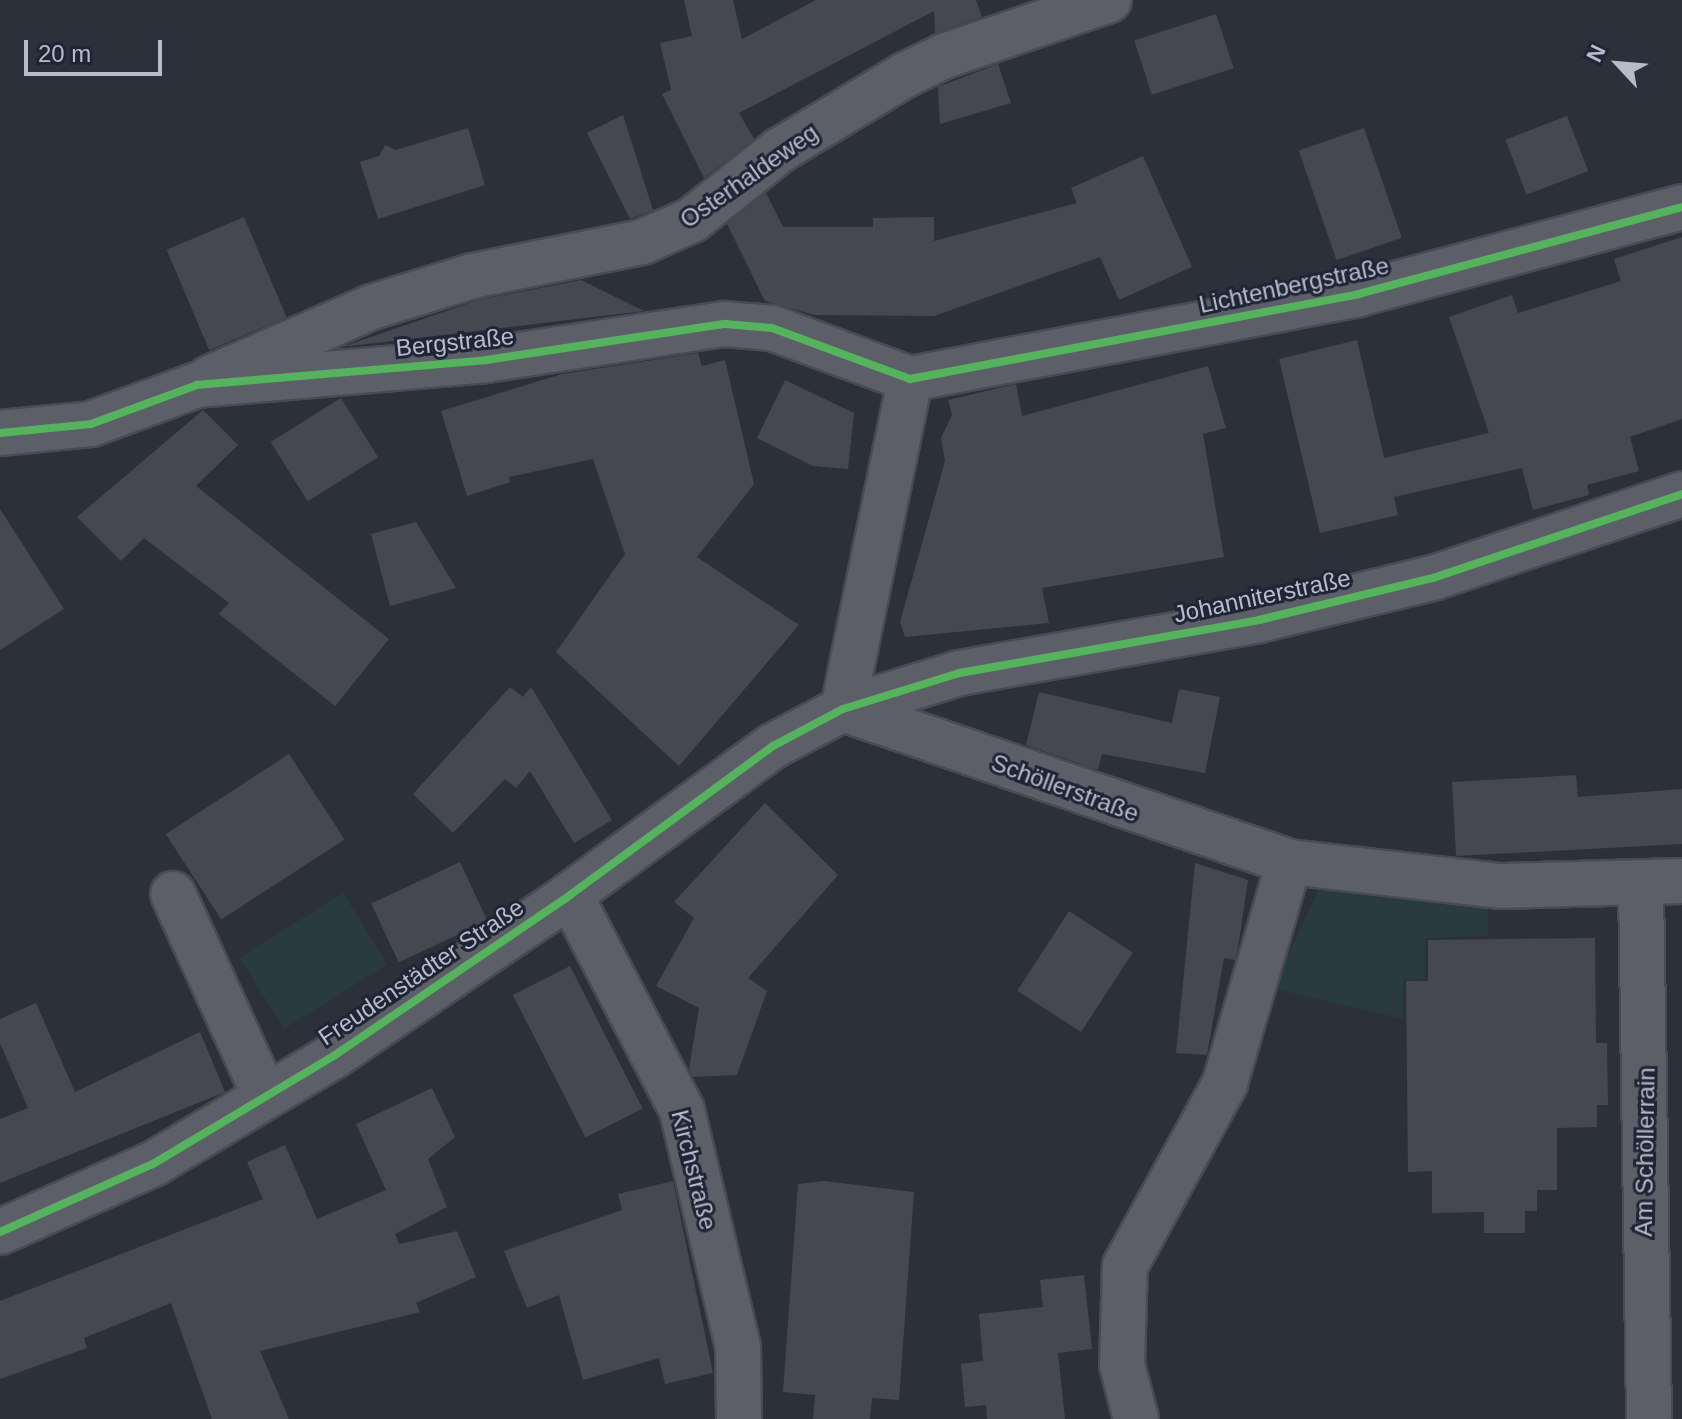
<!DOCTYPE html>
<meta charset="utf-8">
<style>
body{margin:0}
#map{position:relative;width:1682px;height:1419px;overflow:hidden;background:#2c303a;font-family:Arial,sans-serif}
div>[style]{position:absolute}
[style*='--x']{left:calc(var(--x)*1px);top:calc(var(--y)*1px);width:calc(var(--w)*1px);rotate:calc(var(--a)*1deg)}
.green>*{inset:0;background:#293a40;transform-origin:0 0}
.building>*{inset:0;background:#454850;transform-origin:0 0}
.roads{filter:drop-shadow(2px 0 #484b52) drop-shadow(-2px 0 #484b52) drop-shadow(0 2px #484b52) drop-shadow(0 -2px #484b52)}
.minor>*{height:44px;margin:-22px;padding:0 22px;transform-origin:22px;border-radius:22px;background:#5c5f68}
.cycleway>*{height:8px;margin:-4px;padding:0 4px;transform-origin:4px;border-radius:4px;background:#56b35d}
span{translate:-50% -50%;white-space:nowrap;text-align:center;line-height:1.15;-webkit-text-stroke:6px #1f2535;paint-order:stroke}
.street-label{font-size:24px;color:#b7bcca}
.north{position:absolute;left:1578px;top:24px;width:80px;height:80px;-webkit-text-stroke:6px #1f2535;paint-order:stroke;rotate:296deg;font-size:22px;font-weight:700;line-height:32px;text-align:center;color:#b7bcca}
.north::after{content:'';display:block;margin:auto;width:28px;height:36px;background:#b7bcca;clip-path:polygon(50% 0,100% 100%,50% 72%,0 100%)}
.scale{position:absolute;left:24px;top:40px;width:138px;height:36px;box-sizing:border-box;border:4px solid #b7bcca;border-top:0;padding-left:10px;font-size:24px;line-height:28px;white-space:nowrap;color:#b7bcca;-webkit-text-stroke:6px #1f2535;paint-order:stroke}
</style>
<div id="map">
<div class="green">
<i style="clip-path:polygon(1323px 881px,1488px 900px,1488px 936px,1425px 938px,1425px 979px,1403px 980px,1403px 1019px,1272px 988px)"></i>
<i style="left:343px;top:893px;width:84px;height:122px;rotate:58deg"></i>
</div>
<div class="building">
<i style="clip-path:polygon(684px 0,733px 0,742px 39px,816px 0,976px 0,982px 17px,935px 33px,934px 11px,739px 113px,754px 139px,704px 178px,662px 94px,671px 90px,660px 43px,692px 36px)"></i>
<i style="left:1216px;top:14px;width:57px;height:86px;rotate:72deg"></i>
<i style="clip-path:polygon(998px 64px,1011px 103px,940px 124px,938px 87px)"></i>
<i style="clip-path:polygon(623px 115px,653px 210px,630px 219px,587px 133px)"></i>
<i style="left:1567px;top:116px;width:59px;height:66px;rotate:69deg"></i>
<i style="clip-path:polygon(468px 128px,485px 185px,378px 219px,360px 162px,379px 156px,385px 145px,396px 150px)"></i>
<i style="left:1364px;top:128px;width:116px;height:69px;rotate:71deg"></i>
<i style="clip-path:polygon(1143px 156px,1192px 267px,1119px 300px,1100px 257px,934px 316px,814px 315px,765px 301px,727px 224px,766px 193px,783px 227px,873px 227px,873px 218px,934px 217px,934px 241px,1077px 203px,1071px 188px)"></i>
<i style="left:244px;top:217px;width:109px;height:84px;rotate:67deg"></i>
<i style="clip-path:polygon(1682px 237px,1682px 419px,1630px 437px,1639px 471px,1587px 485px,1589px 495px,1533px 510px,1522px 468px,1394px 497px,1398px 515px,1320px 533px,1279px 359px,1357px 340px,1384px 458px,1489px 433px,1449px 317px,1512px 295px,1518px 313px,1621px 281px,1614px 259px)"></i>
<i style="clip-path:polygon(581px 280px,644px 311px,342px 347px,478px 300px)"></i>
<i style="clip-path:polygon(698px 353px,702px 366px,725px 360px,754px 484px,697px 557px,799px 625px,679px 766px,556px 652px,625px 554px,593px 459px,509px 477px,510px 482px,467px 496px,441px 411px,562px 374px)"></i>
<i style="clip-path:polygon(1208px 366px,1226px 428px,1203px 434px,1224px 557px,1042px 588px,1049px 623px,905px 637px,900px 622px,945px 461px,941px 438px,952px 415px,948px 400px,1016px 384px,1022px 416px)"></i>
<i style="clip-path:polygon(785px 380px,854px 413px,848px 469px,813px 466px,757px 438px)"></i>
<i style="left:341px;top:398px;width:70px;height:83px;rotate:58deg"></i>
<i style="clip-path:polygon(203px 410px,238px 445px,196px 486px,389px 639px,335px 706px,219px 614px,229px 603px,144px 538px,121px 561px,77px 517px)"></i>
<i style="clip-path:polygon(0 509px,64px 609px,0 650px)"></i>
<i style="clip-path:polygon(416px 522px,456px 588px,390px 606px,371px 534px)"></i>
<i style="clip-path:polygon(510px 687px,523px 697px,531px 687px,612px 820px,574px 843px,530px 771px,516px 788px,505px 779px,453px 833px,413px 794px)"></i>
<i style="clip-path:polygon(1179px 689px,1220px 697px,1205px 773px,1102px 754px,1098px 770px,1026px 745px,1039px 692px,1172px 723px)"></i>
<i style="left:289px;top:754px;width:102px;height:147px;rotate:57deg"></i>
<i style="clip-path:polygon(1576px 775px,1578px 797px,1682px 789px,1682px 844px,1456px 856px,1452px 782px)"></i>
<i style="clip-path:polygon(765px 803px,838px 875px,748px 978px,767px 991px,737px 1075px,693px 1077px,689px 1069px,699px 1008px,656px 986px,694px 918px,674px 902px)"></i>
<i style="left:460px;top:862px;width:65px;height:98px;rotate:65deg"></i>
<i style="clip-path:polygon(1195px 863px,1248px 880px,1238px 948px,1235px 960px,1224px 958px,1207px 1055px,1176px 1053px)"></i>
<i style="left:1069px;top:911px;width:76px;height:95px;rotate:33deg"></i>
<i style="clip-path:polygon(1595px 938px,1596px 1043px,1607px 1043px,1608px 1105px,1597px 1105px,1597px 1127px,1557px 1128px,1557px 1190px,1537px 1190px,1537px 1211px,1525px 1211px,1525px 1233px,1484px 1233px,1484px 1212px,1432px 1213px,1432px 1171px,1408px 1172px,1406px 981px,1428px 981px,1428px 940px)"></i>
<i style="left:570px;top:966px;width:160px;height:64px;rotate:63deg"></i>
<i style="clip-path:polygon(36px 1003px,75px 1092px,200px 1032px,225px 1092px,0 1183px,0 1119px,28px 1108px,0 1043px,0 1019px)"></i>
<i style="clip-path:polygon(432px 1088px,455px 1137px,428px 1159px,447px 1207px,395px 1234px,399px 1244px,457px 1231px,476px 1277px,416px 1303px,420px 1312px,260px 1351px,289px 1419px,212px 1419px,171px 1303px,84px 1338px,87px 1348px,0 1379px,0 1301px,263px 1199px,247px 1162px,285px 1145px,317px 1219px,386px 1190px,356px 1124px)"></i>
<i style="clip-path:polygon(673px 1181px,713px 1373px,665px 1384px,659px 1358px,583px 1380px,559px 1295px,527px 1308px,504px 1251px,622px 1210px,618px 1194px)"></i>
<i style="clip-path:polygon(824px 1181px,914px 1192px,899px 1400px,872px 1398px,870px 1419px,813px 1419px,815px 1395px,783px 1392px,798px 1184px)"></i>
<i style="clip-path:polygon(1084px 1275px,1092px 1349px,1058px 1353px,1065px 1419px,987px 1419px,986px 1405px,965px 1407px,961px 1364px,983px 1361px,979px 1314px,1043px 1307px,1040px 1280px)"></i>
</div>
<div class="roads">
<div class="minor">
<i style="--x:210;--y:378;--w:177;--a:-23.7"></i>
<i style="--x:372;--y:307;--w:105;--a:-17.2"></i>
<i style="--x:472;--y:276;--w:173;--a:-11.3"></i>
<i style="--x:642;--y:242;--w:55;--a:-23.7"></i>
<i style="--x:692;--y:220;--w:112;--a:-38.5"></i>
<i style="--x:780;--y:150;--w:146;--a:-31"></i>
<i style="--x:905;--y:75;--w:43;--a:-26"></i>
<i style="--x:944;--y:56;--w:174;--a:-18.7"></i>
<i style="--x:0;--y:433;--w:91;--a:-5.6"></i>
<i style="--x:91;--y:424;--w:113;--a:-20.2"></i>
<i style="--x:197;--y:385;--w:290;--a:-4.9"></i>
<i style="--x:486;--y:360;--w:242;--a:-8.6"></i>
<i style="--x:725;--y:324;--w:47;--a:4.9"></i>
<i style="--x:772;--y:328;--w:147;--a:20.3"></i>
<i style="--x:910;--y:379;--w:456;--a:-10.7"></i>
<i style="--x:1358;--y:294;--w:335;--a:-15"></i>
<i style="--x:843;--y:709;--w:472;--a:18.9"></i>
<i style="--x:1289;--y:862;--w:213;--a:6.5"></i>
<i style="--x:1501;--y:886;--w:181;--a:-1.6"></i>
<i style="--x:843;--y:709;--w:337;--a:-78.5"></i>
<i style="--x:1641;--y:885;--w:534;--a:89.14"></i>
<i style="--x:173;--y:894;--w:222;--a:65.5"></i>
<i style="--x:570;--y:895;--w:242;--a:62.5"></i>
<i style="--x:682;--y:1110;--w:244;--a:76.7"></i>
<i style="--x:738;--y:1347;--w:72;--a:89.2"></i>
<i style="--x:0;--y:1232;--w:167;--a:-24"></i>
<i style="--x:153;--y:1164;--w:212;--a:-30.9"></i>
<i style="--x:335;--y:1055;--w:284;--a:-34.2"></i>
<i style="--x:570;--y:895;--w:252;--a:-36.3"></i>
<i style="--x:773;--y:746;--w:79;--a:-27.9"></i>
<i style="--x:843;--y:709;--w:121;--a:-17.2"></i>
<i style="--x:959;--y:673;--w:305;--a:-10"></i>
<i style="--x:1259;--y:620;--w:179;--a:-13.6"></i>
<i style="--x:1433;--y:578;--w:263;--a:-18.6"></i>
<i style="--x:1136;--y:1419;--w:56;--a:-104.5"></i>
<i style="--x:1122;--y:1365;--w:99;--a:-88.3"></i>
<i style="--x:1125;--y:1266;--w:209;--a:-61.3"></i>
<i style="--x:1225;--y:1083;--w:230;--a:-73.8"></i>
</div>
</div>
<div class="cycleway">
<i style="--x:0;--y:433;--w:91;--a:-5.6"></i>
<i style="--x:91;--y:424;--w:113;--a:-20.2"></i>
<i style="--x:197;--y:385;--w:290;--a:-4.9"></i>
<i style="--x:486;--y:360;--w:242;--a:-8.6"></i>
<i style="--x:725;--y:324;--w:47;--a:4.9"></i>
<i style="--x:772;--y:328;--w:147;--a:20.3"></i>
<i style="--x:910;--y:379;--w:456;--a:-10.7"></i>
<i style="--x:1358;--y:294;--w:335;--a:-15"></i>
<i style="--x:0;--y:1232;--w:167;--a:-24"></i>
<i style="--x:153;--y:1164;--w:212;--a:-30.9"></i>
<i style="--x:335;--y:1055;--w:284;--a:-34.2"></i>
<i style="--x:570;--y:895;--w:252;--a:-36.3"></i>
<i style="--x:773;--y:746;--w:79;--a:-27.9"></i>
<i style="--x:843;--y:709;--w:121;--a:-17.2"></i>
<i style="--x:959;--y:673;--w:305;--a:-10"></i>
<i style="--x:1259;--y:620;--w:179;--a:-13.6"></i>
<i style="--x:1433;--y:578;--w:263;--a:-18.6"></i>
</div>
<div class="street-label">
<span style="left:749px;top:176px;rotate:-35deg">Osterhaldeweg</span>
<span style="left:1294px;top:285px;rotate:-12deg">Lichtenbergstraße</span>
<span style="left:455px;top:342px;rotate:-6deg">Bergstraße</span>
<span style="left:1262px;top:596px;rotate:-12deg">Johanniterstraße</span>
<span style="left:1065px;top:788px;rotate:20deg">Schöllerstraße</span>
<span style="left:421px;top:972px;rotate:-34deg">Freudenstädter Straße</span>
<span style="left:1645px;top:1152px;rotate:-89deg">Am Schöllerrain</span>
<span style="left:694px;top:1170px;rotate:76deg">Kirchstraße</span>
</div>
<div class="north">N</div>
<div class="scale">20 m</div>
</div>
